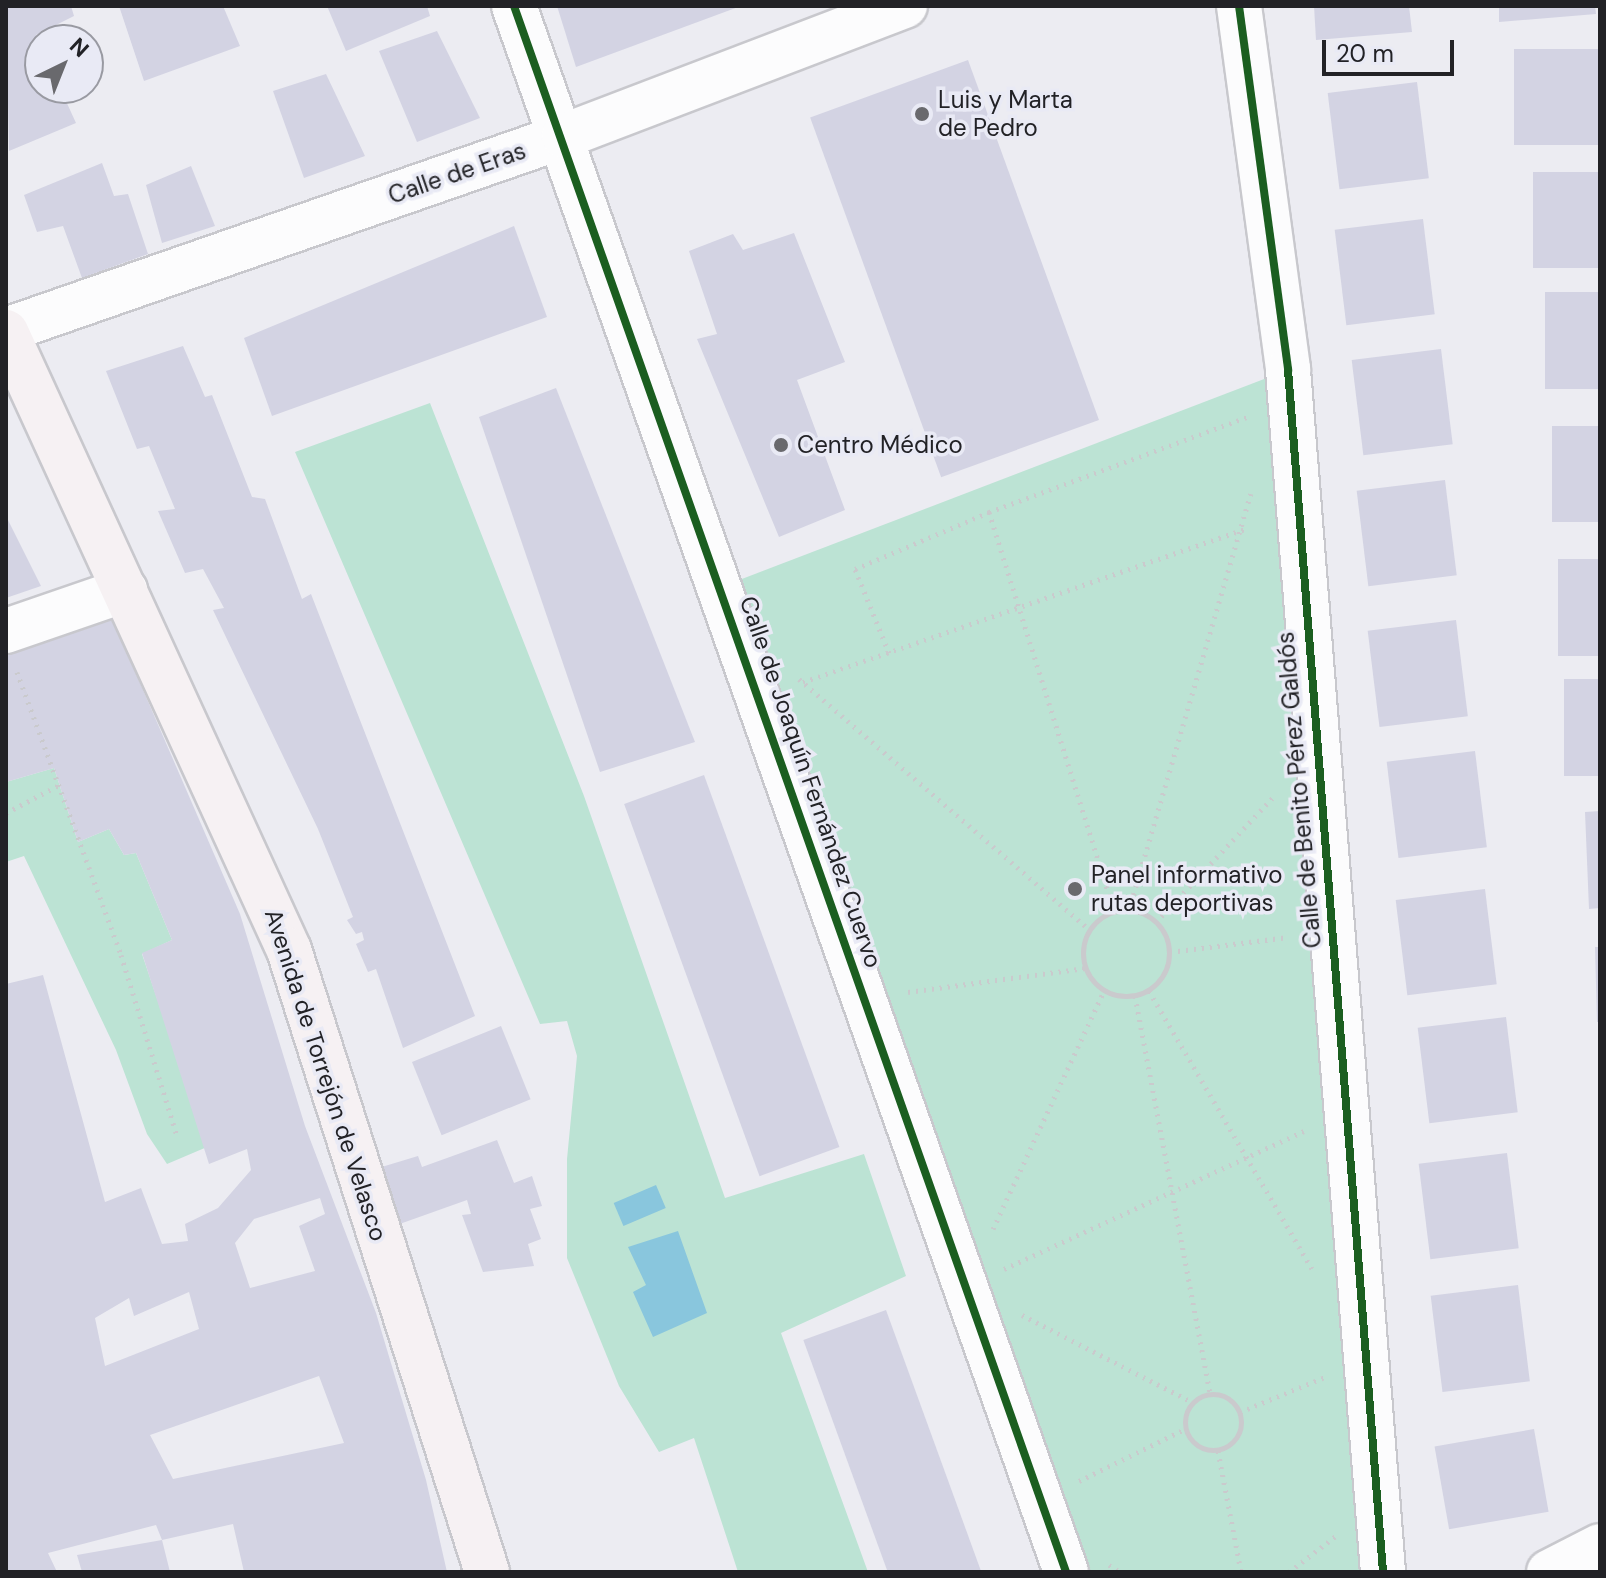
<!DOCTYPE html>
<meta charset="utf-8">
<style>
body{margin:0}
#map{position:relative;width:1606px;height:1578px;overflow:hidden;background:#ececf2;font-family:"DM Sans",sans-serif}
div>[style]{position:absolute}
[style*='--x']{left:calc(var(--x)*1px);top:calc(var(--y)*1px);width:calc(var(--w)*1px);rotate:calc(var(--a)*1deg)}
.green>*{inset:0;background:#bce3d4}
.water>*{inset:0;background:#89c6dd;transform-origin:0 0}
.building>*{inset:0;background:#d3d3e3;transform-origin:0 0}
.path>*{height:5px;margin-top:-2.5px;transform-origin:0;background:repeating-linear-gradient(90deg,#cacacd 0 2px,transparent 0 8px)}
.path>.ring{margin:-2.5px;padding:0;box-sizing:content-box;background:none;border:5px solid #cacacd;border-radius:50%}
.roads{filter:drop-shadow(2px 0 #c8c8cd) drop-shadow(-2px 0 #c8c8cd) drop-shadow(0 2px #c8c8cd) drop-shadow(0 -2px #c8c8cd)}
.minor>*{height:44px;margin:-22px;padding:0 22px;transform-origin:22px;border-radius:22px;background:#fcfcfd}
.major>*{height:44px;margin:-22px;padding:0 22px;transform-origin:22px;border-radius:22px;background:#f6f1f3}
.cycleway>*{height:8px;margin:-4px;padding:0 4px;transform-origin:4px;border-radius:4px;background:#1b5e20}
.dots>*{width:22px;height:22px;translate:-50% -50%;box-sizing:border-box;border:4px solid #e9eaf5;border-radius:50%}
span{translate:-50% -50%;white-space:nowrap;text-align:center;line-height:1.15;-webkit-text-stroke:7px #e9eaf5;paint-order:stroke}
.poi-label{font-size:24px;color:#222226}
.left{translate:0 -50%;text-align:left}
.street-label{font-size:24px;color:#222226}
.frame{position:absolute;inset:0;border:8px solid #222226;pointer-events:none}
.north{position:absolute;left:24px;top:24px;width:80px;height:80px;box-sizing:border-box;background:#e9eaf5;border:2px solid #999aa2;border-radius:50%;rotate:43deg;font-size:22px;font-weight:700;line-height:32px;text-align:center;color:#222226}
.north::after{content:'';display:block;margin:auto;width:28px;height:36px;background:#69696d;clip-path:polygon(50% 0,100% 100%,50% 72%,0 100%)}
.scale{position:absolute;left:1322px;top:40px;width:132px;height:36px;box-sizing:border-box;border:4px solid #222226;border-top:0;padding-left:10px;font-size:24px;line-height:28px;white-space:nowrap;color:#222226;-webkit-text-stroke:6px #e9eaf5;paint-order:stroke}
</style>
<div id="map">
<div class="green">
<i style="clip-path:polygon(1288px 370px,1383px 1572px,1066px 1572px,721px 587px)"></i>
<i style="clip-path:polygon(430px 403px,584px 796px,725px 1198px,864px 1154px,906px 1276px,781px 1333px,868px 1572px,738px 1572px,694px 1438px,659px 1452px,619px 1386px,567px 1258px,567px 1159px,577px 1056px,567px 1021px,540px 1024px,295px 452px)"></i>
<i style="clip-path:polygon(54px 768px,78px 842px,109px 829px,124px 855px,136px 853px,172px 940px,142px 954px,207px 1147px,167px 1164px,147px 1134px,116px 1050px,24px 856px,6px 862px,6px 782px)"></i>
</div>
<div class="water">
<i style="left:656px;top:1185px;width:25px;height:46px;rotate:67deg"></i>
<i style="clip-path:polygon(678px 1231px,707px 1313px,653px 1337px,633px 1292px,646px 1285px,628px 1247px)"></i>
</div>
<div class="building">
<i style="clip-path:polygon(6px 6px,71px 6px,74px 16px,36px 35px,40px 88px,60px 88px,76px 123px,9px 151px)"></i>
<i style="clip-path:polygon(119px 6px,223px 6px,240px 46px,144px 81px)"></i>
<i style="clip-path:polygon(327px 6px,427px 6px,430px 16px,346px 51px)"></i>
<i style="clip-path:polygon(557px 6px,741px 6px,576px 67px)"></i>
<i style="clip-path:polygon(1314px 6px,1409px 6px,1412px 32px,1316px 40px)"></i>
<i style="clip-path:polygon(1499px 6px,1595px 6px,1596px 14px,1499px 22px)"></i>
<i style="clip-path:polygon(437px 31px,480px 118px,417px 142px,379px 51px)"></i>
<i style="left:1600px;top:49px;width:96px;height:86px;rotate:90deg"></i>
<i style="left:968px;top:60px;width:383px;height:168px;rotate:70deg"></i>
<i style="clip-path:polygon(326px 74px,365px 156px,304px 178px,273px 91px)"></i>
<i style="left:1417px;top:82px;width:97px;height:90px;rotate:83deg"></i>
<i style="clip-path:polygon(102px 163px,114px 196px,128px 194px,148px 254px,82px 278px,63px 226px,37px 232px,24px 195px)"></i>
<i style="clip-path:polygon(191px 166px,215px 226px,162px 243px,146px 185px)"></i>
<i style="left:1600px;top:172px;width:96px;height:67px;rotate:90deg"></i>
<i style="left:1423px;top:219px;width:96px;height:89px;rotate:83deg"></i>
<i style="clip-path:polygon(514px 226px,547px 317px,272px 416px,244px 338px)"></i>
<i style="clip-path:polygon(794px 233px,845px 362px,797px 380px,845px 510px,779px 537px,697px 339px,717px 334px,689px 251px,733px 234px,743px 250px)"></i>
<i style="left:1600px;top:292px;width:97px;height:55px;rotate:90deg"></i>
<i style="clip-path:polygon(183px 346px,205px 397px,212px 395px,252px 497px,265px 499px,302px 599px,311px 594px,475px 1016px,403px 1048px,376px 969px,368px 972px,356px 944px,364px 940px,362px 932px,356px 934px,347px 920px,353px 917px,318px 829px,213px 610px,224px 608px,203px 569px,185px 573px,158px 511px,175px 509px,149px 446px,137px 449px,106px 371px)"></i>
<i style="left:1441px;top:349px;width:96px;height:90px;rotate:83deg"></i>
<i style="clip-path:polygon(556px 388px,695px 742px,600px 772px,479px 417px)"></i>
<i style="left:1600px;top:426px;width:96px;height:48px;rotate:90deg"></i>
<i style="left:1445px;top:480px;width:96px;height:89px;rotate:83deg"></i>
<i style="clip-path:polygon(6px 516px,41px 586px,6px 598px)"></i>
<i style="left:1600px;top:559px;width:97px;height:42px;rotate:90deg"></i>
<i style="clip-path:polygon(evenodd,111px 616px,240px 914px,305px 1126px,376px 1313px,426px 1480px,447px 1572px,244px 1572px,233px 1524px,162px 1540px,156px 1525px,48px 1553px,57px 1572px,6px 1572px,6px 984px,43px 975px,105px 1202px,141px 1188px,162px 1244px,188px 1241px,185px 1224px,218px 1208px,251px 1170px,247px 1149px,209px 1164px,142px 953px,172px 940px,136px 853px,124px 855px,109px 829px,78px 842px,54px 768px,6px 782px,6px 656px,111px 616px,320px 1198px,325px 1214px,299px 1226px,315px 1271px,250px 1288px,235px 1243px,254px 1219px,320px 1198px,111px 616px,189px 1292px,199px 1329px,105px 1366px,95px 1318px,129px 1298px,134px 1316px,189px 1292px,111px 616px,319px 1376px,344px 1443px,173px 1479px,150px 1435px,319px 1376px)"></i>
<i style="left:1456px;top:620px;width:97px;height:89px;rotate:83deg"></i>
<i style="left:1600px;top:679px;width:97px;height:36px;rotate:90deg"></i>
<i style="left:1475px;top:751px;width:97px;height:89px;rotate:83deg"></i>
<i style="left:704px;top:775px;width:396px;height:85px;rotate:70deg"></i>
<i style="clip-path:polygon(1600px 811px,1600px 908px,1589px 909px,1585px 812px)"></i>
<i style="left:1485px;top:889px;width:96px;height:90px;rotate:83deg"></i>
<i style="clip-path:polygon(1595px 947px,1600px 947px,1600px 1022px,1597px 1022px)"></i>
<i style="left:1506px;top:1017px;width:96px;height:89px;rotate:83deg"></i>
<i style="left:501px;top:1026px;width:79px;height:96px;rotate:68deg"></i>
<i style="clip-path:polygon(497px 1140px,514px 1183px,532px 1176px,542px 1206px,530px 1209px,541px 1239px,528px 1244px,534px 1266px,483px 1272px,462px 1215px,471px 1214px,467px 1200px,394px 1226px,375px 1169px,418px 1156px,422px 1167px)"></i>
<i style="left:1507px;top:1153px;width:96px;height:89px;rotate:83deg"></i>
<i style="left:1518px;top:1285px;width:97px;height:88px;rotate:83deg"></i>
<i style="left:886px;top:1310px;width:279px;height:88px;rotate:70deg"></i>
<i style="left:1534px;top:1429px;width:84px;height:101px;rotate:80deg"></i>
<i style="clip-path:polygon(162px 1540px,170px 1572px,82px 1572px,77px 1555px)"></i>
</div>
<div class="path">
<i style="--x:989;--y:512;--w:419;--a:72.6"></i>
<i style="--x:889;--y:653;--w:91;--a:-112"></i>
<i style="--x:855;--y:569;--w:146;--a:-23"></i>
<i style="--x:989;--y:512;--w:278;--a:-20.2"></i>
<i style="--x:17;--y:672;--w:302;--a:69.8"></i>
<i style="--x:121;--y:955;--w:189;--a:72.8"></i>
<i style="--x:799;--y:679;--w:384;--a:40.8"></i>
<i style="--x:803;--y:682;--w:469;--a:-19.1"></i>
<i style="--x:6;--y:813;--w:60;--a:-27.8"></i>
<i style="--x:1129;--y:910;--w:434;--a:-73.7"></i>
<i class="ring" style="left:1083px;top:910px;width:81px;height:81px"></i>
<i style="--x:1156;--y:922;--w:175;--a:-46.8"></i>
<i style="--x:1170;--y:952;--w:119;--a:-7.2"></i>
<i style="--x:1149;--y:991;--w:322;--a:59.6"></i>
<i style="--x:908;--y:992;--w:179;--a:-7.7"></i>
<i style="--x:1135;--y:996;--w:405;--a:79.3"></i>
<i style="--x:993;--y:1229;--w:263;--a:-65"></i>
<i style="--x:1004;--y:1269;--w:330;--a:-24.7"></i>
<i style="--x:1022;--y:1315;--w:191;--a:27.1"></i>
<i class="ring" style="left:1185px;top:1394px;width:51px;height:51px"></i>
<i style="--x:1240;--y:1412;--w:92;--a:-22.4"></i>
<i style="--x:1218;--y:1451;--w:123;--a:79.2"></i>
<i style="--x:1079;--y:1481;--w:118;--a:-26.1"></i>
<i style="--x:1109;--y:1565;--w:13;--a:32"></i>
<i style="--x:1289;--y:1572;--w:59;--a:-37.5"></i>
</div>
<div class="roads">
<div class="minor">
<i style="--x:514;--y:6;--w:1660;--a:70.58"></i>
<i style="--x:1239;--y:6;--w:367;--a:82.3"></i>
<i style="--x:1288;--y:370;--w:1206;--a:85.48"></i>
<i style="--x:6;--y:330;--w:591;--a:-19.17"></i>
<i style="--x:564;--y:136;--w:365;--a:-20.9"></i>
<i style="--x:6;--y:631;--w:126;--a:-19"></i>
<i style="--x:1549;--y:1572;--w:57;--a:-27"></i>
</div>
<div class="major">
<i style="--x:6;--y:332;--w:680;--a:65.4"></i>
<i style="--x:289;--y:950;--w:653;--a:72.34"></i>
</div>
</div>
<div class="cycleway">
<i style="--x:514;--y:6;--w:1660;--a:70.58"></i>
<i style="--x:1239;--y:6;--w:367;--a:82.3"></i>
<i style="--x:1288;--y:370;--w:1206;--a:85.48"></i>
</div>
<div class="dots">
<i style="left:922px;top:114px;background:#69696d"></i>
<i style="left:781px;top:445px;background:#69696d"></i>
<i style="left:1075px;top:889px;background:#69696d"></i>
</div>
<div class="poi-label">
<span class="left" style="left:938px;top:114px">Luis y Marta<br>de Pedro</span>
<span class="left" style="left:797px;top:445px">Centro Médico</span>
<span class="left" style="left:1091px;top:889px">Panel informativo<br>rutas deportivas</span>
</div>
<div class="street-label">
<span style="left:457px;top:173px;rotate:-19deg">Calle de Eras</span>
<span style="left:811px;top:782px;rotate:71deg">Calle de Joaquín Fernández Cuervo</span>
<span style="left:1299px;top:790px;rotate:-95deg">Calle de Benito Pérez Galdós</span>
<span style="left:326px;top:1075px;rotate:72deg">Avenida de Torrejón de Velasco</span>
</div>
<div class="frame"></div>
<div class="north">N</div>
<div class="scale">20 m</div>
</div>
